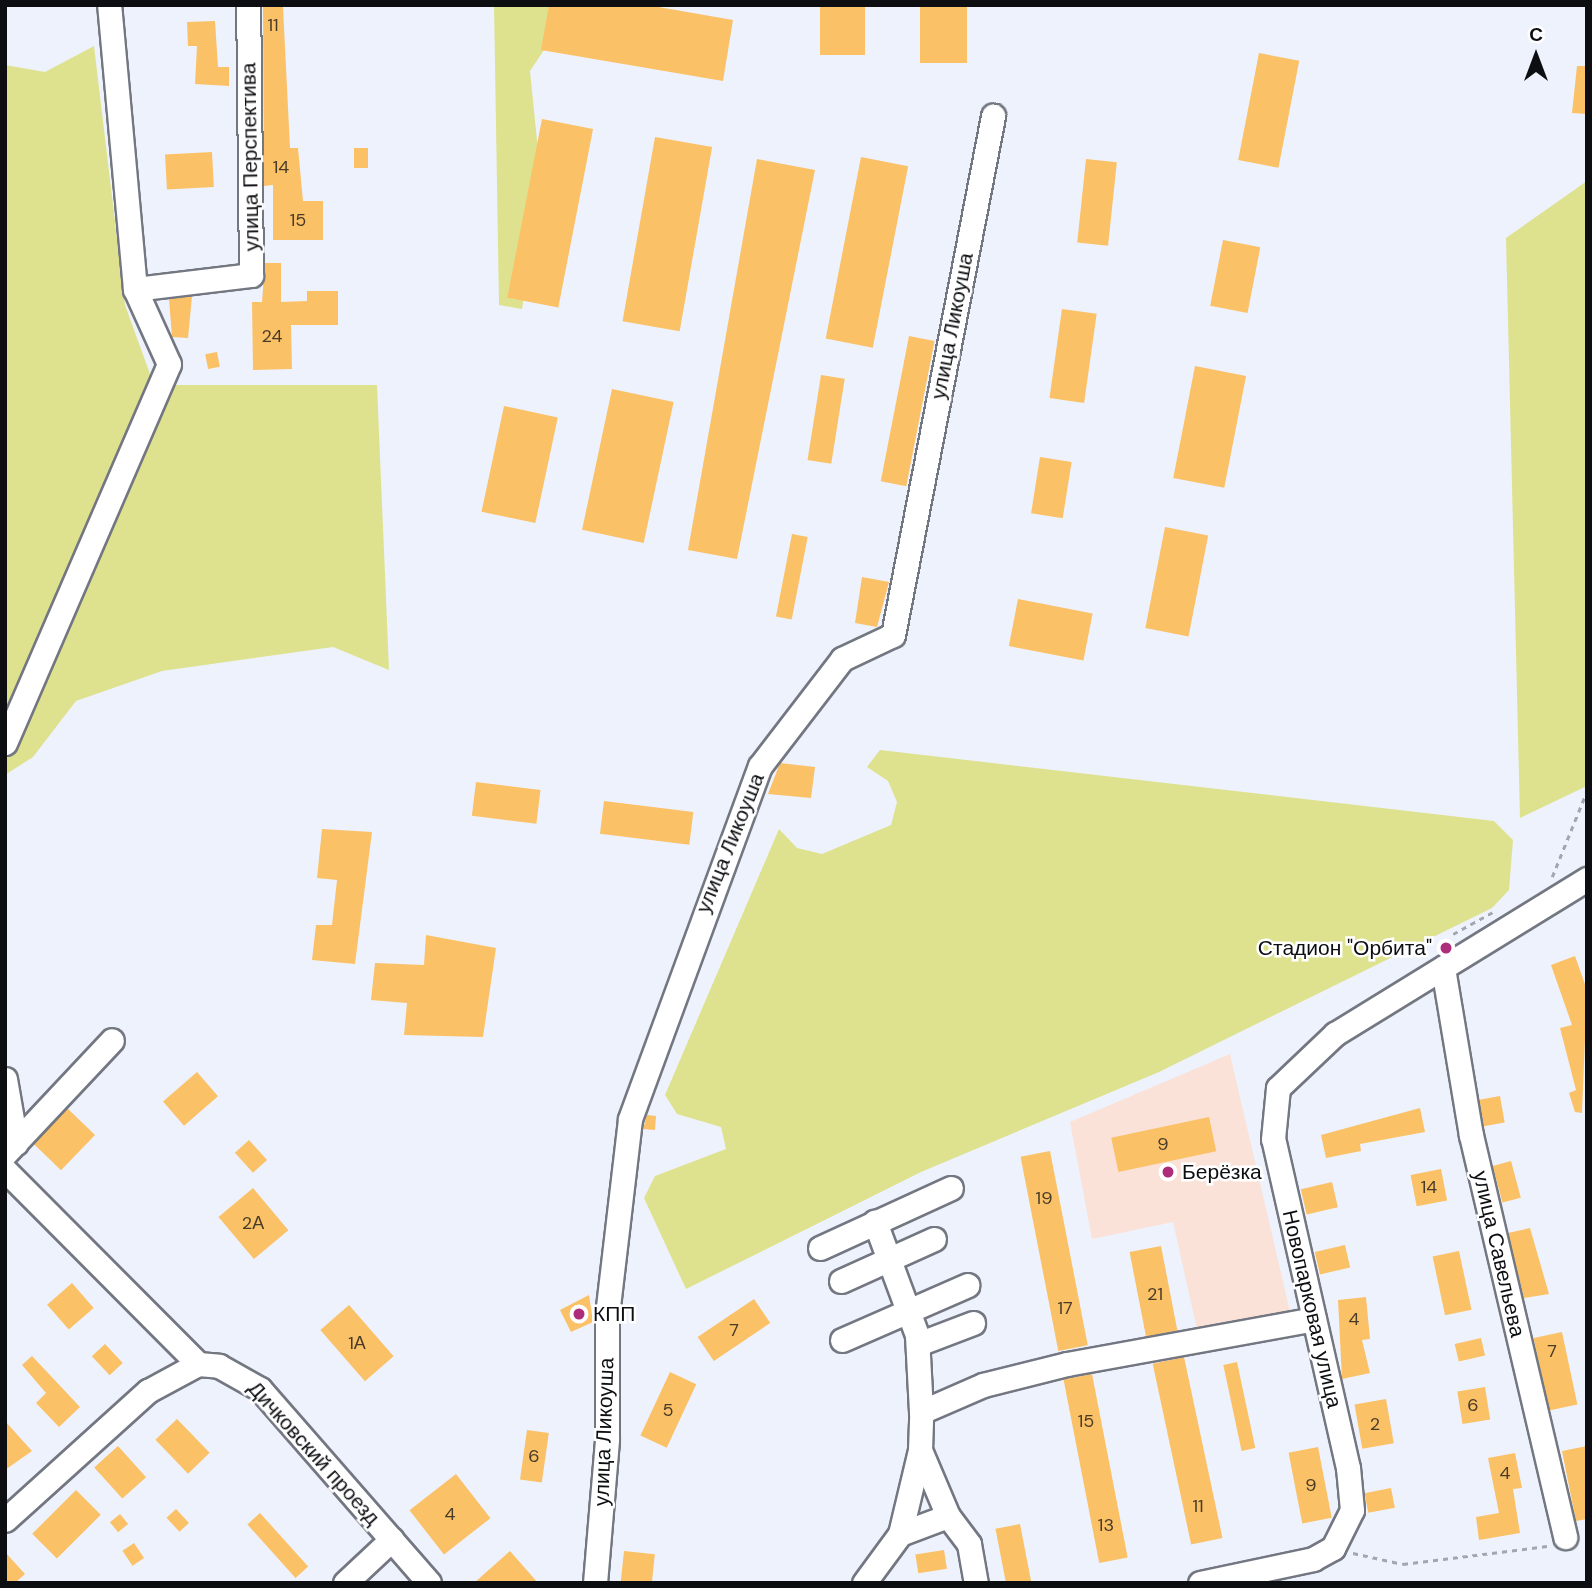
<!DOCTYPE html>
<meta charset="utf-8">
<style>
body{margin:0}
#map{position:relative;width:1592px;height:1588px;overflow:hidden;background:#edf2fd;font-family:"DM Sans",sans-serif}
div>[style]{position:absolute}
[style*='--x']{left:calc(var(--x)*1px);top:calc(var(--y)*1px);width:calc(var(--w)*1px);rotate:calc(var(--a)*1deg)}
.education>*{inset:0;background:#fae2d8}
.green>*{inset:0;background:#dee28f}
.building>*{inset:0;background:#fbc167;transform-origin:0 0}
.path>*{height:2.5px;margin-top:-1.25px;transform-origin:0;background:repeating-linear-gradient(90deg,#a2a6af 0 5px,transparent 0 10px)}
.roads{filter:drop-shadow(2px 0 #737781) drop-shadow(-2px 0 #737781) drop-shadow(0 2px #737781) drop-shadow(0 -2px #737781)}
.minor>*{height:23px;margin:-11.5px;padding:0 11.5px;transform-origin:11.5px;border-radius:11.5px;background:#fff}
.dots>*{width:19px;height:19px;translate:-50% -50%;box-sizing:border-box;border:4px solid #fff;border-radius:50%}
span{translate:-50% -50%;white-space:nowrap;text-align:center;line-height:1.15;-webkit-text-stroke:5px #fff;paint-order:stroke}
.number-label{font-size:18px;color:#483b27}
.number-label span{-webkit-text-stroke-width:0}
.street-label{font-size:21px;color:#0d0e12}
.poi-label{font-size:21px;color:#0d0e12}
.right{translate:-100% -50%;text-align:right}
.left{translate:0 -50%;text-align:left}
.frame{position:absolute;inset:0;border:7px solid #0d0e12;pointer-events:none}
.north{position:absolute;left:1501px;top:21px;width:70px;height:70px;-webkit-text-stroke:5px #fff;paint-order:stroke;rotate:0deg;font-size:19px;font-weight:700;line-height:28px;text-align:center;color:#0d0e12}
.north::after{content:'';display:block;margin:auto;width:24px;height:32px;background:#0d0e12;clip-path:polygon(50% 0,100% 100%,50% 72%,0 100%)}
</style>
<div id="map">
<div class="education">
<i style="clip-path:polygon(1230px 1054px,1291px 1316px,1198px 1334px,1173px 1222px,1092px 1239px,1070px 1122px)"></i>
</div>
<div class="green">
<i style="clip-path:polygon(494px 5px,574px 5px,530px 71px,542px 190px,522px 309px,499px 305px)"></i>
<i style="clip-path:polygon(94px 46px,125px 305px,154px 385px,377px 385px,389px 670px,333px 647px,162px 671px,76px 701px,33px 757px,5px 775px,5px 65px,45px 72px)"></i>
<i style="clip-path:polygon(1587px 181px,1587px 786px,1520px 818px,1506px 238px)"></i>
<i style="clip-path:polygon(880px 750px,1494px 821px,1513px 840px,1509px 890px,1492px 908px,1159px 1072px,921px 1172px,686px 1289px,644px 1198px,655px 1176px,726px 1149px,721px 1127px,677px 1114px,665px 1095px,779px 829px,797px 848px,822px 854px,891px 825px,897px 802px,888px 781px,867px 767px)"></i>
</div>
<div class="building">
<i style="clip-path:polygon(549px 5px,647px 5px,733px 20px,723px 81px,541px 50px)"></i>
<i style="left:820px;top:5px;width:45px;height:50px"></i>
<i style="left:920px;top:5px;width:47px;height:58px"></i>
<i style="clip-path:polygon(263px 7px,283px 7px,290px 148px,298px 148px,303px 201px,323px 201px,323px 240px,273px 240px,273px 185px,264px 186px)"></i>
<i style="clip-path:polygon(215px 21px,218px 67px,229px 67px,229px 86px,195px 84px,197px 46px,188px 46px,187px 22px)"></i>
<i style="left:1259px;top:53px;width:41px;height:109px;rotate:11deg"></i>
<i style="clip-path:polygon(1577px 66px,1587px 66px,1587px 114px,1572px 113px)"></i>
<i style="left:542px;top:119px;width:52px;height:182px;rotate:11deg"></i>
<i style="left:655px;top:137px;width:58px;height:187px;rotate:10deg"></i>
<i style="left:354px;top:148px;width:14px;height:20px"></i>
<i style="left:212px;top:152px;width:35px;height:47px;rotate:87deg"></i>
<i style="left:861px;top:157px;width:48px;height:185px;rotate:11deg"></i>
<i style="clip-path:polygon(757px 159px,815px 170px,737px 559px,688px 550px)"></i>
<i style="left:1086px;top:159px;width:31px;height:84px;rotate:6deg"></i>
<i style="left:1223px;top:240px;width:38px;height:67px;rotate:11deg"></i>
<i style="clip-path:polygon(265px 263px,281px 263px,281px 302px,307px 301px,307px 291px,338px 291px,338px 325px,291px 325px,292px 369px,253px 370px,252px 302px,262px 302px)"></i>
<i style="clip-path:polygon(192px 296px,188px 338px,172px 337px,169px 299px)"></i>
<i style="left:1062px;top:309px;width:35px;height:90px;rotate:8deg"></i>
<i style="left:909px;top:336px;width:26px;height:148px;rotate:11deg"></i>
<i style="left:217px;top:352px;width:15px;height:12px;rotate:79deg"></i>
<i style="left:1195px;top:366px;width:52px;height:114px;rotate:11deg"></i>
<i style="left:821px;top:375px;width:24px;height:86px;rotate:9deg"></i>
<i style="left:612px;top:389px;width:63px;height:144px;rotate:12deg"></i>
<i style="left:504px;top:406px;width:55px;height:108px;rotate:12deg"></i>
<i style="left:1040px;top:457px;width:32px;height:57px;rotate:9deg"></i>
<i style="left:1165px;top:527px;width:44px;height:103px;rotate:11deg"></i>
<i style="left:792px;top:534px;width:16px;height:84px;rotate:11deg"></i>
<i style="clip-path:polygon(862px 577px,889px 582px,877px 627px,855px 623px)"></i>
<i style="left:1018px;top:599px;width:76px;height:48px;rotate:11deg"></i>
<i style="clip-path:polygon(780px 763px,815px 767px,811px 798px,768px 794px)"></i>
<i style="left:476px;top:782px;width:65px;height:34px;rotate:7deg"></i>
<i style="left:604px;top:801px;width:90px;height:33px;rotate:7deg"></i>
<i style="clip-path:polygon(322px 829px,372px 832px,355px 964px,312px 960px,316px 925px,332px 925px,337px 880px,317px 878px)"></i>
<i style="clip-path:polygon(426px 935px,496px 948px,483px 1037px,404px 1035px,407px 1003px,371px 1000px,375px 963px,424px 965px)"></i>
<i style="clip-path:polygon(1575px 956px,1587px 990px,1582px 1113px,1575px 1112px,1569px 1093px,1576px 1090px,1560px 1028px,1572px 1025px,1551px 965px)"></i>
<i style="left:197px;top:1072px;width:32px;height:45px;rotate:49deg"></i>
<i style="left:1500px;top:1096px;width:27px;height:21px;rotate:80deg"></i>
<i style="left:67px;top:1108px;width:39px;height:49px;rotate:44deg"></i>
<i style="clip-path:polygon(1420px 1108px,1425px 1132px,1360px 1144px,1361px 1151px,1326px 1158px,1321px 1135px)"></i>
<i style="clip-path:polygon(647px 1115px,656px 1116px,655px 1130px,643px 1129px)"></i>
<i style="left:1209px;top:1117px;width:35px;height:100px;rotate:78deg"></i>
<i style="left:249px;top:1140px;width:27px;height:19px;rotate:48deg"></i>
<i style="left:1050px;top:1151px;width:198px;height:30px;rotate:79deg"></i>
<i style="left:1511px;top:1161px;width:38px;height:19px;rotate:75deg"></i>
<i style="left:1441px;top:1169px;width:32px;height:31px;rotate:79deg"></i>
<i style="left:1332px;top:1182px;width:26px;height:32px;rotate:77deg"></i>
<i style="left:253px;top:1188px;width:55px;height:45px;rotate:50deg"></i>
<i style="clip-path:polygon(1530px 1228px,1549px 1294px,1524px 1298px,1508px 1233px)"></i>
<i style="left:1345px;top:1245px;width:23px;height:31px;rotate:77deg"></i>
<i style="left:1161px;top:1246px;width:86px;height:32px;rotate:79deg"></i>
<i style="left:1459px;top:1251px;width:60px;height:27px;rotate:78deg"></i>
<i style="left:72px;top:1283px;width:33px;height:33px;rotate:49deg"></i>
<i style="clip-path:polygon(589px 1295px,593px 1322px,571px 1332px,560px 1310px)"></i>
<i style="clip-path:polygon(1366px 1297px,1370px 1339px,1362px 1340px,1370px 1373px,1342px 1379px,1338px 1300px)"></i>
<i style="left:754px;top:1299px;width:29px;height:68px;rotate:56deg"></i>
<i style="left:349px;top:1305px;width:68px;height:38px;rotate:49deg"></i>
<i style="left:1562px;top:1332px;width:74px;height:29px;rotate:78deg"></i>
<i style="left:1481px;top:1338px;width:18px;height:27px;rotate:77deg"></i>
<i style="left:105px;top:1344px;width:26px;height:18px;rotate:47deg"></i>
<i style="clip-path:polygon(32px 1356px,80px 1407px,59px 1427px,36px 1403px,46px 1393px,22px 1365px)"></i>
<i style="left:1184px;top:1357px;width:185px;height:32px;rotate:78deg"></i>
<i style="left:1237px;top:1362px;width:88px;height:14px;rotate:78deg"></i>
<i style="left:670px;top:1372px;width:29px;height:70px;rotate:25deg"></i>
<i style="left:1092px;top:1374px;width:187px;height:29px;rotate:79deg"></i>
<i style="left:1485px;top:1387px;width:33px;height:28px;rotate:81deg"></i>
<i style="left:1386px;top:1399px;width:45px;height:32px;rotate:80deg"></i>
<i style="left:177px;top:1419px;width:47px;height:30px;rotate:46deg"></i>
<i style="clip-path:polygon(5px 1421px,32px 1451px,5px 1470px)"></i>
<i style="left:527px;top:1430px;width:22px;height:50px;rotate:8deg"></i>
<i style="left:118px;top:1446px;width:42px;height:32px;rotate:48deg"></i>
<i style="clip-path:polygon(1587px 1446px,1587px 1519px,1576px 1521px,1562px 1451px)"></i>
<i style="left:1318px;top:1447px;width:72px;height:30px;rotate:79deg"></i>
<i style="clip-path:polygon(1515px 1453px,1522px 1488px,1513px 1489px,1520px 1533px,1479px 1540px,1476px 1517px,1499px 1513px,1488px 1458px)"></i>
<i style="left:456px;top:1474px;width:56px;height:59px;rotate:52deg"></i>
<i style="left:1391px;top:1488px;width:20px;height:27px;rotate:79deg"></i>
<i style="left:76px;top:1490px;width:35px;height:62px;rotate:45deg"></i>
<i style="left:176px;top:1509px;width:19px;height:13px;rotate:47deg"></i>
<i style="left:260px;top:1513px;width:72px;height:17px;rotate:48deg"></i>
<i style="left:120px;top:1514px;width:13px;height:13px;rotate:51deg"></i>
<i style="left:1020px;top:1524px;width:60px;height:25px;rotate:79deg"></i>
<i style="left:134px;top:1543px;width:18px;height:14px;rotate:56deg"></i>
<i style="left:944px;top:1550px;width:19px;height:29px;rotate:81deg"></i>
<i style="clip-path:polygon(510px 1551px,538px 1583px,474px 1583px)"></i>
<i style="left:624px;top:1551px;width:31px;height:32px;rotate:6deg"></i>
<i style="clip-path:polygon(5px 1552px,25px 1574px,15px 1583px,5px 1583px)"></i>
</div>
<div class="path">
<i style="--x:1552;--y:877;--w:93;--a:-67.9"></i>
<i style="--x:1453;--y:934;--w:46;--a:-28.8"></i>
<i style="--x:1353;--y:1553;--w:51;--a:12.4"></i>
<i style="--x:1403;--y:1564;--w:145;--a:-7.1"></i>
</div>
<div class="roads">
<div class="minor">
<i style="--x:135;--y:289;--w:117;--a:-6.9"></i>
<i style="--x:251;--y:275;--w:270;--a:-90.6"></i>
<i style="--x:5;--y:743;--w:413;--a:-66.6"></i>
<i style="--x:169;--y:364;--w:82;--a:-114.4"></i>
<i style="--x:135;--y:289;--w:285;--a:-95.2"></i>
<i style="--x:1443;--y:968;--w:169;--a:80.5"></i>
<i style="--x:1471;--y:1135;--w:413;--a:76.8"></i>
<i style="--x:5;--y:1079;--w:65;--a:80.2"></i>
<i style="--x:5;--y:1154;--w:156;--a:-46.8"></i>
<i style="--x:5;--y:1170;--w:274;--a:45.1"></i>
<i style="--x:198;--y:1364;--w:21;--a:5"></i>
<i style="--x:219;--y:1366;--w:47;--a:29.3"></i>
<i style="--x:260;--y:1389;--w:257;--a:48.9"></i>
<i style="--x:820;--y:1248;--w:144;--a:-24.6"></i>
<i style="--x:841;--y:1281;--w:102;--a:-24.3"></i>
<i style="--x:842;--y:1340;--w:137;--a:-23.6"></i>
<i style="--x:918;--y:1344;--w:59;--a:-20.9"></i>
<i style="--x:921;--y:1412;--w:68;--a:-23.5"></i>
<i style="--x:983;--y:1385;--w:87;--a:-14"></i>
<i style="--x:1067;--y:1364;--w:251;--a:-10.3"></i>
<i style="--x:920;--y:1450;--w:72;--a:67"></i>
<i style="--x:948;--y:1516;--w:35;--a:53"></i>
<i style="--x:969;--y:1544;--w:40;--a:80"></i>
<i style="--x:5;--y:1520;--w:193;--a:-42.1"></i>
<i style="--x:148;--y:1391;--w:57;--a:-28.4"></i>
<i style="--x:900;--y:1534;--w:51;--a:-20.6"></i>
<i style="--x:345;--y:1583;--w:64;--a:-43.1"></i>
<i style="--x:595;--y:1583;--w:144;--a:-85.2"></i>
<i style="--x:607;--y:1439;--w:124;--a:-90"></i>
<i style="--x:607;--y:1315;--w:197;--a:-83.3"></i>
<i style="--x:630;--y:1119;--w:376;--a:-69.8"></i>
<i style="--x:760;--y:766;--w:135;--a:-52.5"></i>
<i style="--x:842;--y:659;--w:56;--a:-25.2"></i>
<i style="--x:893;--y:635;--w:529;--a:-79.09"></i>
<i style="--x:864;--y:1583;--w:61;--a:-53.7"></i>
<i style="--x:900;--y:1534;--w:86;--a:-76.6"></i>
<i style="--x:920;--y:1450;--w:38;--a:-88"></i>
<i style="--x:921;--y:1412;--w:77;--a:-93"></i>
<i style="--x:917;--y:1335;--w:121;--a:-110.4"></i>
<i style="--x:1200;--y:1583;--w:116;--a:-12"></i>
<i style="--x:1313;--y:1559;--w:23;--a:-29"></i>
<i style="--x:1333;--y:1548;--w:42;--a:-63.4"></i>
<i style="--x:1352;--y:1510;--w:42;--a:-95.4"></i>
<i style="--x:1348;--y:1468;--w:337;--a:-102.8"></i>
<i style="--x:1273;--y:1139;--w:51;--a:-84.4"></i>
<i style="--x:1278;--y:1088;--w:79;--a:-43.5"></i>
<i style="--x:1335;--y:1034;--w:296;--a:-31.6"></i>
</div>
</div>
<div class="dots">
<i style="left:1446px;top:948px;background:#ae2d7a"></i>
<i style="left:1168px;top:1172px;background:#ae2d7a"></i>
<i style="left:579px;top:1314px;background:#ae2d7a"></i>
</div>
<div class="number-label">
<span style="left:273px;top:25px">11</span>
<span style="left:281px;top:167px">14</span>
<span style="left:298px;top:220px">15</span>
<span style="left:272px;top:336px">24</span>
<span style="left:1163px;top:1144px">9</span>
<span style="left:1429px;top:1187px">14</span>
<span style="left:1044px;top:1198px">19</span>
<span style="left:253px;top:1223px">2А</span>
<span style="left:1155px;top:1294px">21</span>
<span style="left:1065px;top:1308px">17</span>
<span style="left:1354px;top:1319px">4</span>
<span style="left:734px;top:1330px">7</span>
<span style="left:357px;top:1343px">1А</span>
<span style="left:1552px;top:1351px">7</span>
<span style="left:1473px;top:1405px">6</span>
<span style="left:668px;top:1410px">5</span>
<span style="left:1086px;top:1421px">15</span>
<span style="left:1375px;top:1424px">2</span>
<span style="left:534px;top:1456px">6</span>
<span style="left:1505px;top:1473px">4</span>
<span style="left:1311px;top:1485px">9</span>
<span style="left:1198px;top:1506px">11</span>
<span style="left:450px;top:1514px">4</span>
<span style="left:1106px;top:1525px">13</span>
</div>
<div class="street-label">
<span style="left:250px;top:157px;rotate:-91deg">улица Перспектива</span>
<span style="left:952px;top:326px;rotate:-79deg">улица Ликоуша</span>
<span style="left:730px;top:843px;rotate:-68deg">улица Ликоуша</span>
<span style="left:1499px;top:1254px;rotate:77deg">улица Савельева</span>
<span style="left:1312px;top:1309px;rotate:77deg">Новопарковая улица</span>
<span style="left:604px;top:1432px;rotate:-88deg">улица Ликоуша</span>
<span style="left:314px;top:1453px;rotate:48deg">Дичковский проезд</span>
</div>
<div class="poi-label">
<span class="right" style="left:1432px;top:948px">Стадион "Орбита"</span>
<span class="left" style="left:1182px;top:1172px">Берёзка</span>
<span class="left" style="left:593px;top:1314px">КПП</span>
</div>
<div class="frame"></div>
<div class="north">С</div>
</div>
